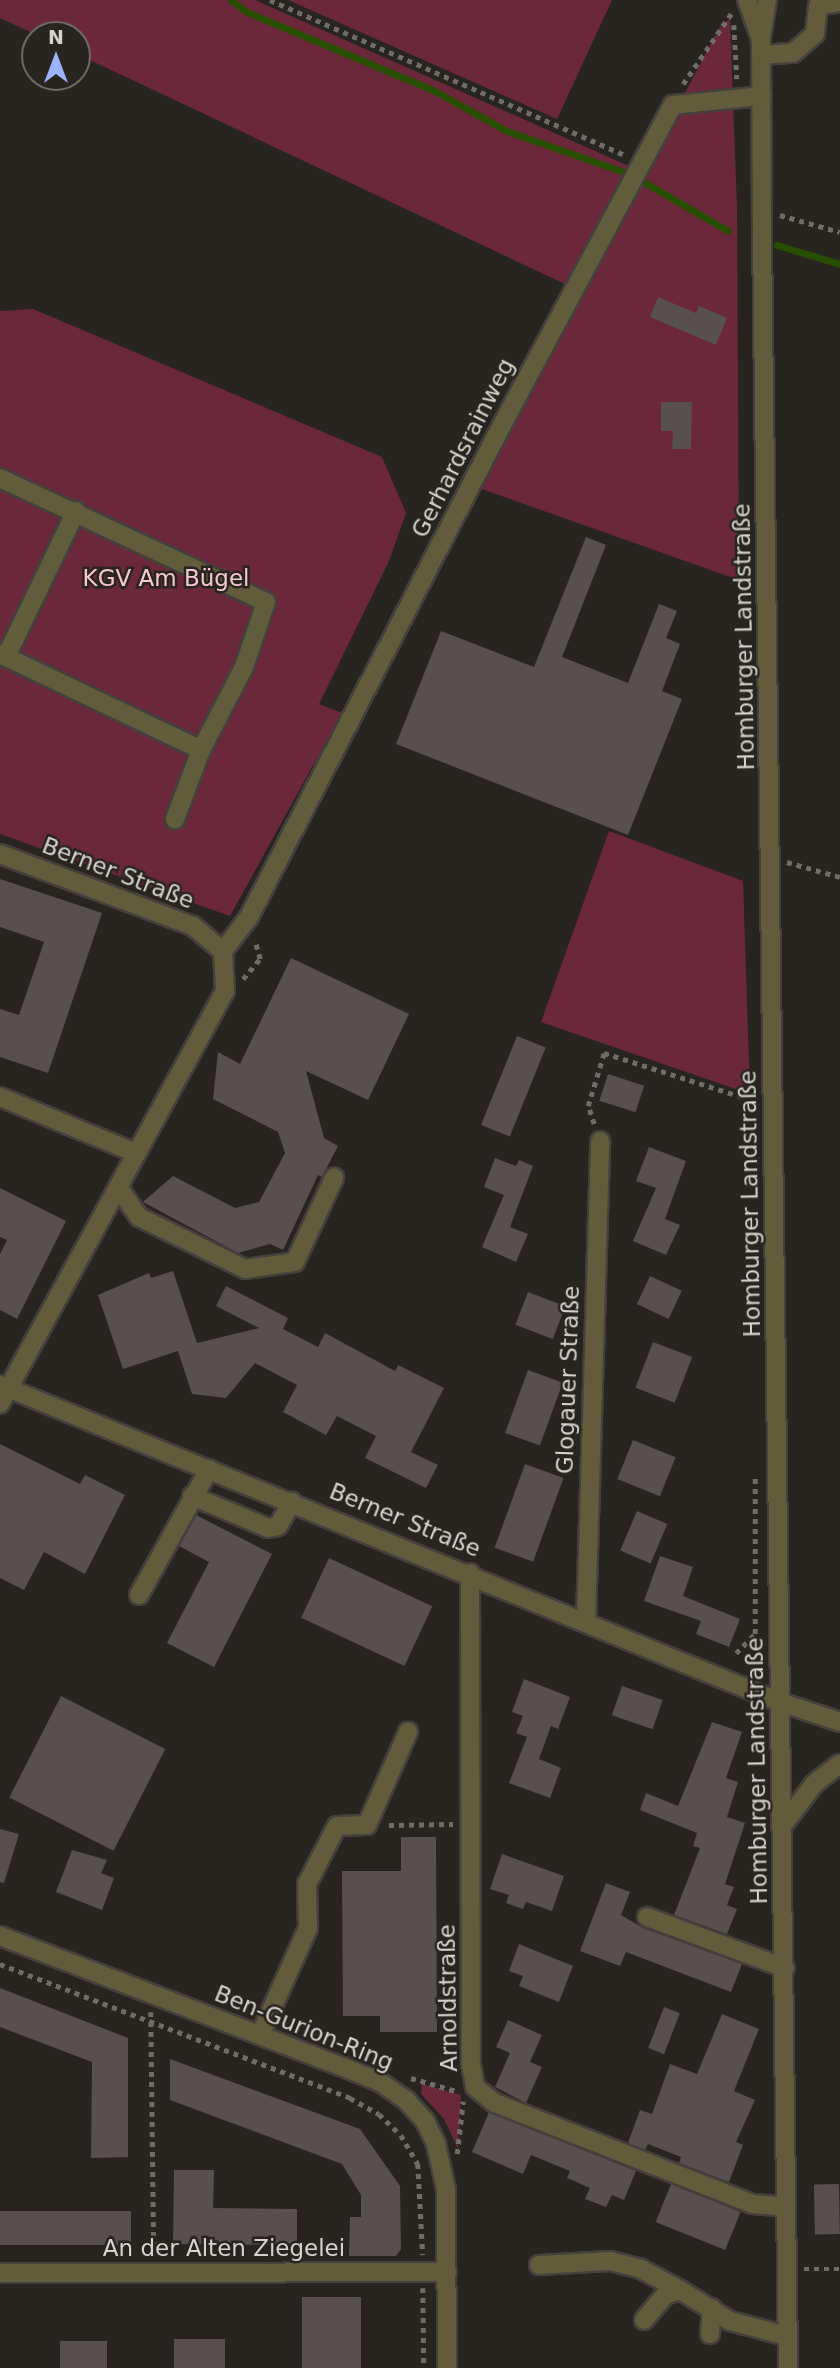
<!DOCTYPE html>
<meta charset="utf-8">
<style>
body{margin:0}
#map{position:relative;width:840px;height:2368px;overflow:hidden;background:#28241f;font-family:"DejaVu Sans",sans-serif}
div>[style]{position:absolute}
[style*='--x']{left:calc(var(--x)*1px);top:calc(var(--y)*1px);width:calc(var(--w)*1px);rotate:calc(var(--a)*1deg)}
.green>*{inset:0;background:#6c283b}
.stream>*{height:7px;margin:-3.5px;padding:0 3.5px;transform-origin:3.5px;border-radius:3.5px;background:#284e00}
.building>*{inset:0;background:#57504e;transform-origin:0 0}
.path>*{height:4.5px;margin-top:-2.25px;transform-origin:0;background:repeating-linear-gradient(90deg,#706c68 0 5px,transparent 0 10px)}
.roads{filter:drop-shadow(2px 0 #44403b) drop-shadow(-2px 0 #44403b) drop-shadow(0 2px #44403b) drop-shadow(0 -2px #44403b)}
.minor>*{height:18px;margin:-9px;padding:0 9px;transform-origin:9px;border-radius:9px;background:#615c3b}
span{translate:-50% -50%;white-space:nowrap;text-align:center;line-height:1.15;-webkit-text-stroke:5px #28241f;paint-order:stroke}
.street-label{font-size:23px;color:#d6d3cf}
.park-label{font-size:23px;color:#f7c6cf}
.north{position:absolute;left:21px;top:21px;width:70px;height:70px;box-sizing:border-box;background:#28241f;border:2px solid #6e6a65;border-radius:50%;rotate:0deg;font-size:19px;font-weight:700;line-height:28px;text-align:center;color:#d6d3cf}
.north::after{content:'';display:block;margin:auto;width:24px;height:32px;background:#9cb4fd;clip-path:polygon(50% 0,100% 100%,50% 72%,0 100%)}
</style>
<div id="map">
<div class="green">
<i style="clip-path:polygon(0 0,255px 0,631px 167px,565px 284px,77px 54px,77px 35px,37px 35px,0 18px)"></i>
<i style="clip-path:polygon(288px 0,612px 0,557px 119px)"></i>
<i style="clip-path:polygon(730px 18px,737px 209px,739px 580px,479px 488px,719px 28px)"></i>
<i style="clip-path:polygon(33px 309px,382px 457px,406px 513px,389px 561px,319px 704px,342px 713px,230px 916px,0 834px,0 311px)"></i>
<i style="clip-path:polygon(609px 831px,743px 881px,750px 1094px,541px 1022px)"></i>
<i style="clip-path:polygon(422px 2084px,461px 2095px,458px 2149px,444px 2119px,421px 2094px)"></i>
</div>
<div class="stream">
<i style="--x:231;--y:0;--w:20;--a:37"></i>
<i style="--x:247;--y:12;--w:204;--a:22.8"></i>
<i style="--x:435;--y:91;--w:82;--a:29.1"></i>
<i style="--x:507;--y:131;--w:127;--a:19.3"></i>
<i style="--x:637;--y:178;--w:105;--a:30.2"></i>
<i style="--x:777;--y:245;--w:66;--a:16.8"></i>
</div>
<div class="building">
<i style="clip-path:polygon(658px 297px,696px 313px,699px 306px,727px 318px,716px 345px,650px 317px)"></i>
<i style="clip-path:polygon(661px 402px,692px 402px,691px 449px,672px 449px,673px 431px,661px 431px)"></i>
<i style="clip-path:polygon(586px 537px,606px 545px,562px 657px,628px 683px,659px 604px,677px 611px,666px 638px,680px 644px,662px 691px,682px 699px,628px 835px,396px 744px,441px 631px,534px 667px)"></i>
<i style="clip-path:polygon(0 879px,102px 913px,48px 1073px,0 1057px,0 1009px,19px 1015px,44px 942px,0 927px)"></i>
<i style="clip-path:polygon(291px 958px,409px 1014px,368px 1100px,306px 1071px,324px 1138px,338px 1146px,322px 1177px,318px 1175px,283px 1250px,270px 1244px,238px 1253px,143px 1202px,173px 1176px,235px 1208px,259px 1202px,285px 1153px,278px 1132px,213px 1099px,218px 1052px,240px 1064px)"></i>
<i style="left:517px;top:1036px;width:31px;height:96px;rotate:22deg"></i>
<i style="left:608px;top:1074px;width:38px;height:28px;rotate:18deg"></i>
<i style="clip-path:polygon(649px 1147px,686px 1161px,665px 1219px,680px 1225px,666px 1255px,633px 1241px,656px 1188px,636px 1181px)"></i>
<i style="clip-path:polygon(495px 1158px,516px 1166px,519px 1160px,533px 1166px,510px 1227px,528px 1234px,516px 1262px,482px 1247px,504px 1195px,484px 1187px)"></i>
<i style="clip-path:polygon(0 1188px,66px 1221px,17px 1319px,0 1310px,0 1254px,7px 1240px,0 1237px)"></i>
<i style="clip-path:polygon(173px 1271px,197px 1343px,259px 1328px,216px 1306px,226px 1286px,288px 1318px,283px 1329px,318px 1347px,325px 1333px,395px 1371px,398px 1365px,444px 1388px,411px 1452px,438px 1465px,426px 1488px,365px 1458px,376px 1436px,337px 1416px,326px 1435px,283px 1412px,297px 1385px,255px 1363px,226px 1398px,192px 1394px,178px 1351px,123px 1369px,98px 1295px,149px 1273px,151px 1278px)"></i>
<i style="left:650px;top:1276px;width:35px;height:31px;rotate:25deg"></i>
<i style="left:528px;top:1292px;width:40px;height:35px;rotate:21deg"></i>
<i style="left:653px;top:1342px;width:42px;height:49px;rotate:21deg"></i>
<i style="left:528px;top:1370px;width:37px;height:67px;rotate:20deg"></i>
<i style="left:633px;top:1440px;width:46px;height:42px;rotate:22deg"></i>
<i style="clip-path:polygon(0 1444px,80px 1484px,85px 1475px,125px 1495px,85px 1574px,44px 1552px,24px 1590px,0 1578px)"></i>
<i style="left:525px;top:1464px;width:41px;height:89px;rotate:20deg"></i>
<i style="left:637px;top:1511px;width:33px;height:43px;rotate:23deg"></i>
<i style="clip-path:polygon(196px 1515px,272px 1554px,214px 1667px,167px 1643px,209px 1562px,179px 1546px)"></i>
<i style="clip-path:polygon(660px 1556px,693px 1567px,683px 1596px,740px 1619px,729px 1647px,696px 1634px,701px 1621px,644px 1601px)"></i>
<i style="left:329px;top:1558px;width:114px;height:66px;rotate:25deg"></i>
<i style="clip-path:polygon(524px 1679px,570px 1697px,558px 1729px,551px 1726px,539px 1759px,561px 1768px,550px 1798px,509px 1783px,527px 1737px,516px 1733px,523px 1716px,512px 1712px)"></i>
<i style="left:622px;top:1686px;width:43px;height:31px;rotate:19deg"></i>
<i style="left:61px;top:1696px;width:117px;height:114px;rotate:27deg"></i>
<i style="clip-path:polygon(712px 1722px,742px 1732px,726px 1778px,738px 1782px,727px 1817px,745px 1823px,725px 1884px,734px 1887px,727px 1905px,737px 1909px,727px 1934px,674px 1915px,700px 1848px,693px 1846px,697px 1833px,640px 1810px,646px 1793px,678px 1806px)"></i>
<i style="clip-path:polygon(0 1829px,19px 1834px,4px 1883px,0 1882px)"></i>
<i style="clip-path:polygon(401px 1837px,436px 1837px,437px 2032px,380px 2032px,380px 2016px,343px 2016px,342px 1871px,401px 1871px)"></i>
<i style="clip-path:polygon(72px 1850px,107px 1860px,101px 1873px,114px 1878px,102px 1910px,56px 1892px)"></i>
<i style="clip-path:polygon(502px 1854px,564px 1876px,552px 1911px,526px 1902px,523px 1909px,506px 1903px,509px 1895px,490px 1889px)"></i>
<i style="clip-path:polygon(606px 1883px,630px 1892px,621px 1915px,643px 1928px,742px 1964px,731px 1992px,626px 1952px,620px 1966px,580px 1951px)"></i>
<i style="clip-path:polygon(519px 1944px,573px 1966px,559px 2002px,519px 1986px,523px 1976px,509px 1971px)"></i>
<i style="clip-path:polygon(0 1988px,128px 2038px,128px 2157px,91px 2158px,92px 2062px,0 2027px)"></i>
<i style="left:664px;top:2007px;width:17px;height:44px;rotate:21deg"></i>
<i style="clip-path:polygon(722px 2014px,759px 2029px,734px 2091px,755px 2100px,736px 2142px,743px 2145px,729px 2182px,679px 2163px,681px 2157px,648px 2144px,645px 2150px,628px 2143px,640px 2110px,652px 2114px,670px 2064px,697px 2074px)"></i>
<i style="clip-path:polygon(508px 2020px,542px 2035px,530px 2062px,542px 2067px,526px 2103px,495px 2087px,510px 2053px,496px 2047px)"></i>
<i style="clip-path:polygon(170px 2059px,360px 2129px,400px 2186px,401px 2249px,396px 2256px,349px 2256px,350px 2217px,361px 2217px,361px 2195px,342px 2164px,170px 2100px)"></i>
<i style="clip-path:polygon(489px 2112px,636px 2171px,624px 2200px,612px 2195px,606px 2207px,585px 2199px,590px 2188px,567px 2178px,570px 2171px,531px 2155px,523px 2174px,472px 2152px)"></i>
<i style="clip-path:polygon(174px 2170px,214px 2170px,213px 2208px,297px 2209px,297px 2245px,173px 2244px)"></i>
<i style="left:671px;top:2184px;width:75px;height:41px;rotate:22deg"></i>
<i style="left:839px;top:2184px;width:50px;height:25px;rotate:89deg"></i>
<i style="left:0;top:2211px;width:131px;height:34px"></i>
<i style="left:302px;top:2297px;width:59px;height:71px"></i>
<i style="left:174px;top:2339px;width:51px;height:29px"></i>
<i style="left:107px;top:2341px;width:27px;height:47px;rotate:90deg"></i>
</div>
<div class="path">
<i style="--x:270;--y:0;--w:387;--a:23.6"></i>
<i style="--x:734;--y:25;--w:54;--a:86.8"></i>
<i style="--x:683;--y:84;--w:88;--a:-55.6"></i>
<i style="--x:780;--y:215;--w:62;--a:15.8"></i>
<i style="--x:787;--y:862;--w:55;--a:15.8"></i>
<i style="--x:243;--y:979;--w:26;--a:-50"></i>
<i style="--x:260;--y:959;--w:19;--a:-106"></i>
<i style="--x:594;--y:1124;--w:19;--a:-108"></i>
<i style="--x:588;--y:1106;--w:55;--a:-73.2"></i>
<i style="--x:604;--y:1053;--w:158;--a:17.6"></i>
<i style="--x:736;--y:1653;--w:27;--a:-45"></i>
<i style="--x:755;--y:1634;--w:160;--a:-90"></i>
<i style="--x:389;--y:1825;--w:64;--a:-0.9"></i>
<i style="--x:0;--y:1964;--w:375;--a:20.9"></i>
<i style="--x:350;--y:2098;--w:33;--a:29"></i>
<i style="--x:379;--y:2114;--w:30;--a:44"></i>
<i style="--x:401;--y:2135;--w:34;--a:60"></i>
<i style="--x:418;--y:2164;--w:91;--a:86.9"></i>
<i style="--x:151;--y:2012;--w:243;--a:89.3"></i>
<i style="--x:411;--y:2078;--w:47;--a:16.1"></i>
<i style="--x:457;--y:2154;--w:53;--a:-83.5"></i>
<i style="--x:804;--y:2269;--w:36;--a:0"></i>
<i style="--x:423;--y:2288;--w:80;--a:89.3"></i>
</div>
<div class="roads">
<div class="minor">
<i style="--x:747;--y:0;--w:41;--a:70.3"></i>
<i style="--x:767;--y:0;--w:39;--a:99"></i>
<i style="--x:761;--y:39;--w:194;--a:89.7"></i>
<i style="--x:762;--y:233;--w:2135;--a:89.3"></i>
<i style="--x:762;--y:55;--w:31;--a:-4"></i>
<i style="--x:793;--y:53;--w:29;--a:-41"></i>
<i style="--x:815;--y:34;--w:28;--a:-84"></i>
<i style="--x:818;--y:6;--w:22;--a:-10"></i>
<i style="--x:0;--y:478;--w:293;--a:25"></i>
<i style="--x:266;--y:602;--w:69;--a:108.7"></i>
<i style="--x:244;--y:667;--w:93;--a:117.4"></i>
<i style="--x:201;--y:750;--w:74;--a:110.6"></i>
<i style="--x:0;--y:654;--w:223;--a:25.5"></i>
<i style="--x:6;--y:657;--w:162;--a:-64.4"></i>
<i style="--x:0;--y:854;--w:206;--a:20.5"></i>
<i style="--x:193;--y:926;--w:39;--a:40"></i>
<i style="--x:223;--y:951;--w:40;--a:87.1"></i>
<i style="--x:225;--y:991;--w:470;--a:118.6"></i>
<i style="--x:223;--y:951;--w:43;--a:-52.6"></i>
<i style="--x:249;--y:917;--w:553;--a:-62.79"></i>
<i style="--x:502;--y:425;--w:363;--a:-61.9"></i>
<i style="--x:673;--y:105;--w:89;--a:-5.8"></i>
<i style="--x:0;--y:1097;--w:147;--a:22.4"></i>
<i style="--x:118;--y:1187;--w:37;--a:55"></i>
<i style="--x:139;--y:1217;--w:118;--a:26.1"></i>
<i style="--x:245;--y:1269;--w:50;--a:-8"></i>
<i style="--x:295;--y:1262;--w:93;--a:-65.1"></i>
<i style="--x:0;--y:1385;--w:842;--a:22.12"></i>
<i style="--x:780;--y:1702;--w:63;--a:18.4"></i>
<i style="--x:192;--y:1496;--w:82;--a:22.8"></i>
<i style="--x:268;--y:1528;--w:10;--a:-11"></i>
<i style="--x:278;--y:1526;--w:28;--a:-60"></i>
<i style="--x:470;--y:1573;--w:491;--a:89.9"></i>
<i style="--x:471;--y:2064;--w:23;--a:80"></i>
<i style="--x:475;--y:2087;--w:26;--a:39"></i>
<i style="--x:495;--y:2103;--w:277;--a:21.4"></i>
<i style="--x:753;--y:2204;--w:32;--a:5"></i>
<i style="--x:139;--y:1595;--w:144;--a:-60.9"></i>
<i style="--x:586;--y:1621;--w:480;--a:-88.3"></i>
<i style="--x:783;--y:1825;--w:51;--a:-52.9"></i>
<i style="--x:814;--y:1784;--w:33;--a:-38"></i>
<i style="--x:647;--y:1917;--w:147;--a:20.3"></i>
<i style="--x:0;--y:1936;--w:373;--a:20.9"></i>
<i style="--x:348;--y:2069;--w:35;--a:22"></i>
<i style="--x:380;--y:2082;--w:33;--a:35"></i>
<i style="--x:407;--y:2101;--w:27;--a:48"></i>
<i style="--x:425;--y:2121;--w:25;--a:64"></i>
<i style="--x:436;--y:2144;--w:46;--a:77.5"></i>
<i style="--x:446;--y:2189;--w:179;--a:89.7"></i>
<i style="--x:260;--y:2035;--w:117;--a:-65.8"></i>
<i style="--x:308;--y:1928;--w:44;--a:-91.3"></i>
<i style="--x:307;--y:1884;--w:65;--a:-62.7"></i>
<i style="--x:337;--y:1826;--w:30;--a:-2"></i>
<i style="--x:367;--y:1825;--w:102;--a:-66.2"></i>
<i style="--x:539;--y:2265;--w:71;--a:-3.2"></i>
<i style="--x:610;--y:2261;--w:32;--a:14"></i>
<i style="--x:641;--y:2269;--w:44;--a:28.3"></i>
<i style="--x:0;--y:2273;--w:447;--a:-0.1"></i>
<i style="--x:644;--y:2320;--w:33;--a:-50"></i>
<i style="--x:665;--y:2295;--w:16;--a:-18"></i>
<i style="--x:680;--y:2290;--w:59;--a:31.8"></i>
<i style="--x:730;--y:2321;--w:59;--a:14.7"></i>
<i style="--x:710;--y:2334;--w:26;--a:-86"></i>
</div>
</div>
<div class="street-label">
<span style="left:463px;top:448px;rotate:-63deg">Gerhardsrainweg</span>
<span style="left:744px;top:637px;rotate:-91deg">Homburger Landstraße</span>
<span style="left:118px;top:873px;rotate:21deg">Berner Straße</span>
<span style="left:750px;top:1204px;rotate:-91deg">Homburger Landstraße</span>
<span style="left:568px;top:1380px;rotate:-88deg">Glogauer Straße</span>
<span style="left:405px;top:1520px;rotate:22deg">Berner Straße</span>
<span style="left:757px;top:1771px;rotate:-91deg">Homburger Landstraße</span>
<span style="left:448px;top:1998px;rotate:-91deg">Arnoldstraße</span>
<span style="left:304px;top:2028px;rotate:22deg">Ben-Gurion-Ring</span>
<span style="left:224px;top:2248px">An der Alten Ziegelei</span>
</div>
<div class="park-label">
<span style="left:166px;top:578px">KGV Am Bügel</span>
</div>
<div class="north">N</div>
</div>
